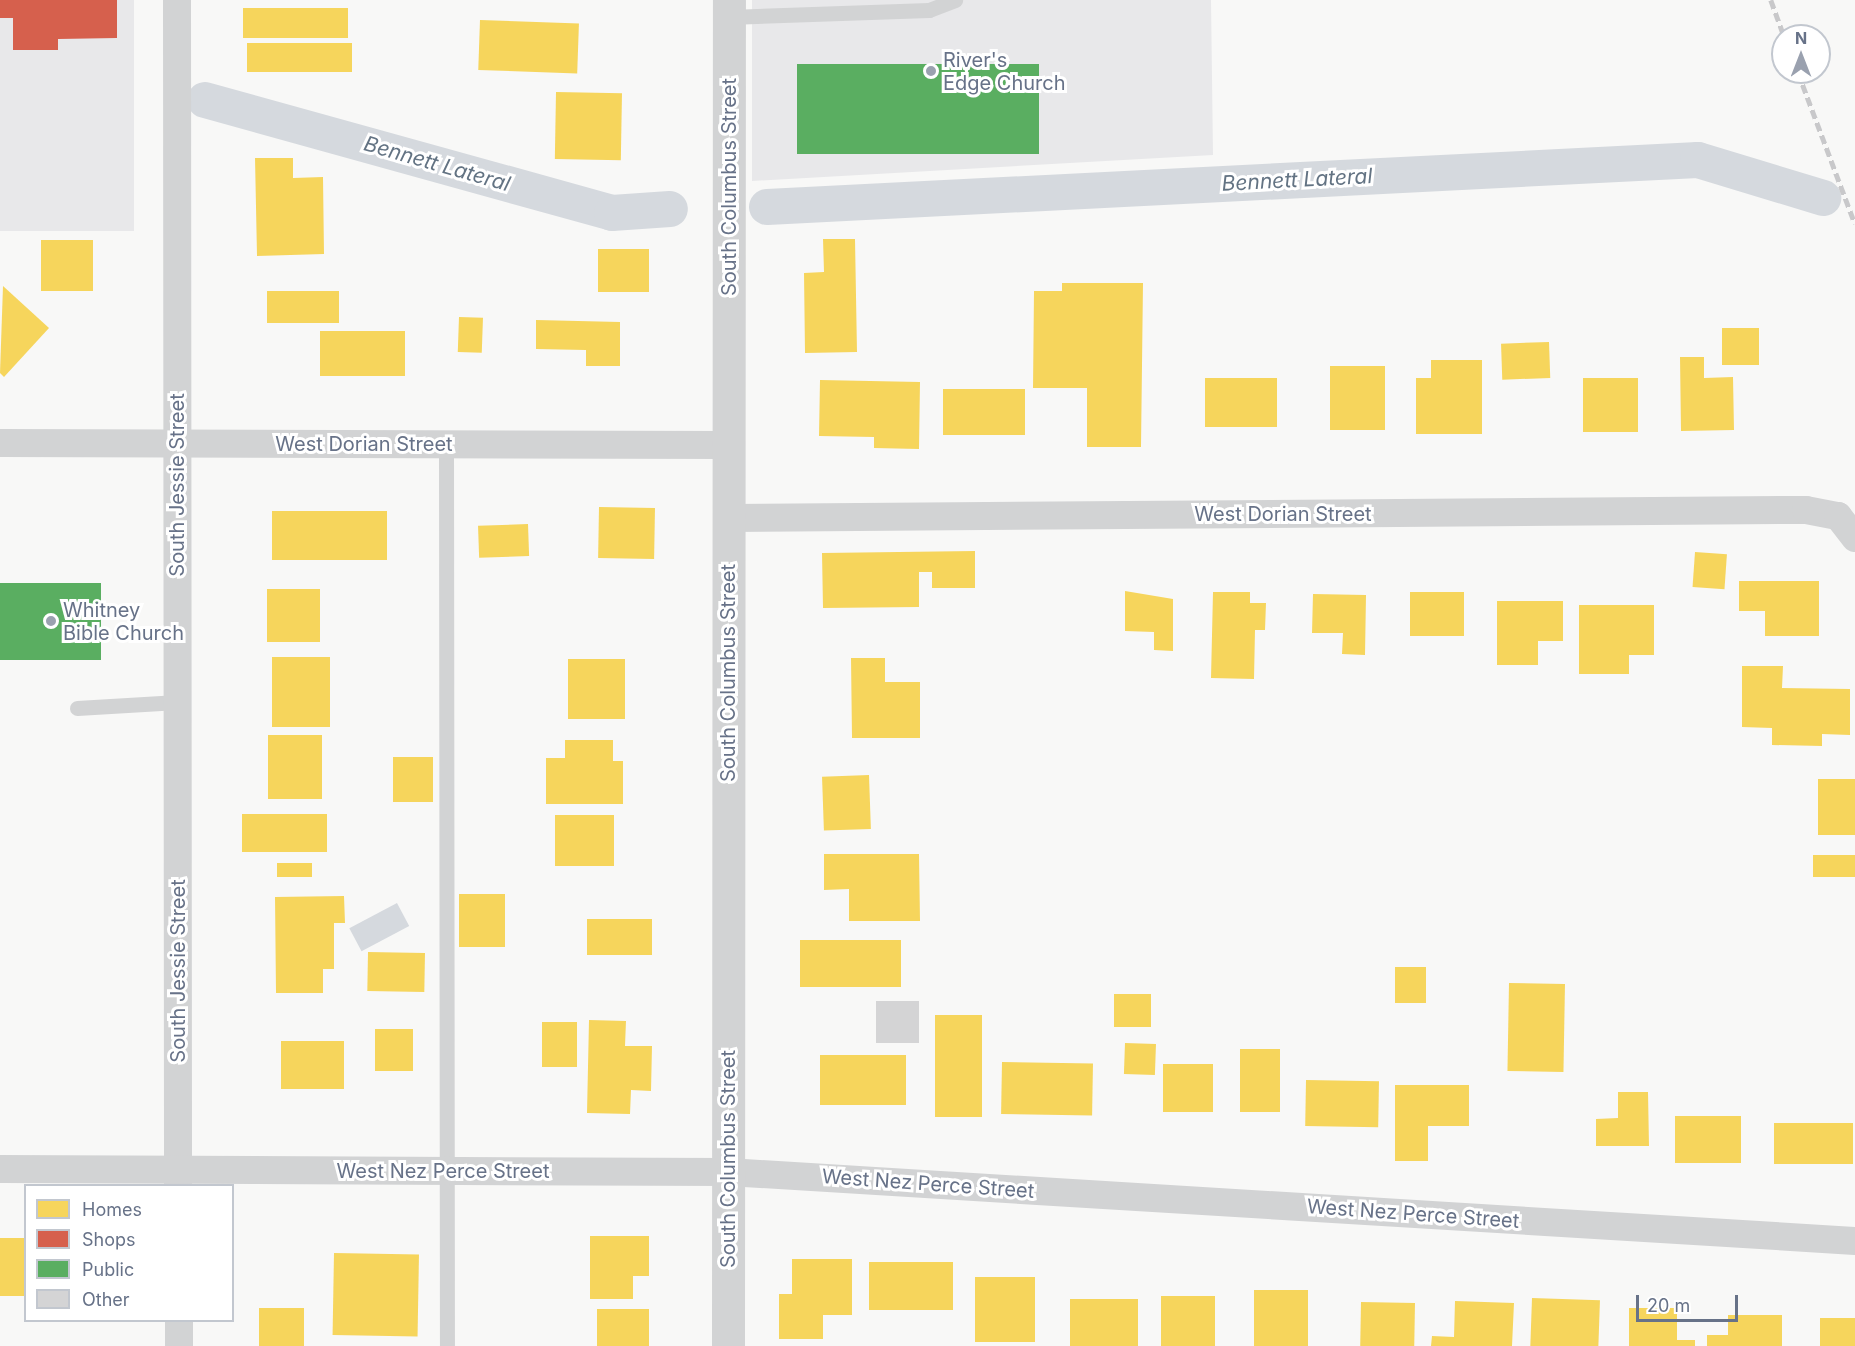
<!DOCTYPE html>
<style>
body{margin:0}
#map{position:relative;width:1855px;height:1346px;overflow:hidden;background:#f8f8f7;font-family:Inter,sans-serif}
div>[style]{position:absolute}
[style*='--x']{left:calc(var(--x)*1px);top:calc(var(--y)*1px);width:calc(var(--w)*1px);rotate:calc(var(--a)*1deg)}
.built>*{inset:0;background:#e8e8ea;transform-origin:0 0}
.water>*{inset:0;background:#d5d9de;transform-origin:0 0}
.homes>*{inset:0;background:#f6d55c;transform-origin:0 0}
.shops>*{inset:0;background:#d6604d}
.public>*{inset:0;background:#5aae61;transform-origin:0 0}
.canal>*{height:36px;margin:-18px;padding:0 18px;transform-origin:18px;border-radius:18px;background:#d5d9de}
.building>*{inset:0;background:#d4d4d5;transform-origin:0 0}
.service>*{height:15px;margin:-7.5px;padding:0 7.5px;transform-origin:7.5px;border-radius:7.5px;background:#d2d3d4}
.minor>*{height:28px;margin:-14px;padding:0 14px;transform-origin:14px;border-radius:14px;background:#d2d3d4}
.tertiary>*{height:33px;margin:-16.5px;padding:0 16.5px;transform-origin:16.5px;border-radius:16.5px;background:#d2d3d4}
.rail>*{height:4.5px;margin-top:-2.25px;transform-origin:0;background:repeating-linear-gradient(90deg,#c8c8ca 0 9px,transparent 0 13.5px)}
.dots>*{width:16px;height:16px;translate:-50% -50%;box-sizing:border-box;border:3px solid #fff;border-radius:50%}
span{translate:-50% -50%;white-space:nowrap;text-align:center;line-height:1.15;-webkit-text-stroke:6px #fff;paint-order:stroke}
.poi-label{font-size:20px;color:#677288}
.left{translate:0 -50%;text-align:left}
.street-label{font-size:20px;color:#677288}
.water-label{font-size:21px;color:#637383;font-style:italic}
.legend{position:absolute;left:24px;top:1184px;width:210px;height:138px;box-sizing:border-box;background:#fff;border:2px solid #c2c7cf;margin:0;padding:8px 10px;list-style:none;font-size:18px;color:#677288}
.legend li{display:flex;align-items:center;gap:12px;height:30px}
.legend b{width:30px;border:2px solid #c2c7cf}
.north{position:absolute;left:1771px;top:24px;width:60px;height:60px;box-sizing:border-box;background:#fff;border:2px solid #c2c7cf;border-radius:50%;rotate:0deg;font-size:16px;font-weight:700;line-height:24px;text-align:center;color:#677288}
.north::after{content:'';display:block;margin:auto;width:21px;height:27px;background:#9aa1af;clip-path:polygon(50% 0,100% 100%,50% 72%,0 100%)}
.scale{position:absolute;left:1636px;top:1295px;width:102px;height:27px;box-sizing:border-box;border:3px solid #677288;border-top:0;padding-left:8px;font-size:18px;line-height:21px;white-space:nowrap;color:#677288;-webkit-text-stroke:4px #fff;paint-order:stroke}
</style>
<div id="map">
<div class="built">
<i style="left:0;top:0;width:134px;height:231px"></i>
<i style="clip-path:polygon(752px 0,1211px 0,1213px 155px,752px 181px)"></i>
</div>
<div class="water">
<i style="left:397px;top:903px;width:26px;height:54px;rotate:62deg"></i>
</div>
<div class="homes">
<i style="left:243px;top:8px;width:105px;height:30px"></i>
<i style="left:480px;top:20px;width:99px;height:50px;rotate:2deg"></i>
<i style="left:247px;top:43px;width:105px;height:29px"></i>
<i style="left:556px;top:92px;width:66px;height:67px;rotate:1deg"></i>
<i style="clip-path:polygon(255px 158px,293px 158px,293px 178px,323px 177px,324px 254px,257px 256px)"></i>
<i style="clip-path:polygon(823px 239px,855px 239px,857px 352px,805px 353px,804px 273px,824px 272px)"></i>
<i style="left:41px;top:240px;width:52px;height:51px"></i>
<i style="left:598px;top:249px;width:51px;height:43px"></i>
<i style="clip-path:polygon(1062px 283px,1143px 283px,1141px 447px,1087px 447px,1087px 388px,1033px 388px,1034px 291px,1062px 291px)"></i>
<i style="clip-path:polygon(3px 286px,49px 328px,4px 377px,0 373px)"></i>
<i style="left:267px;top:291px;width:72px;height:32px"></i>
<i style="left:459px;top:317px;width:24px;height:35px;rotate:2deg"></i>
<i style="clip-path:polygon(536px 320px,620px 322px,620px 366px,586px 366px,586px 350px,536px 349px)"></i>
<i style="left:1722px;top:328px;width:37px;height:37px"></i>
<i style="left:320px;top:331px;width:85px;height:45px"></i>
<i style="left:1549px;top:342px;width:36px;height:48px;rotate:88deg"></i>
<i style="clip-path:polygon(1680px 357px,1704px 357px,1704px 378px,1733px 377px,1734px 430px,1681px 431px)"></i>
<i style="clip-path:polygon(1431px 360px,1482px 360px,1482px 434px,1416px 434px,1416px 378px,1431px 378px)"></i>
<i style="left:1330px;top:366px;width:55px;height:64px"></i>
<i style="left:1205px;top:378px;width:72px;height:49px"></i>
<i style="left:1583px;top:378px;width:55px;height:54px"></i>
<i style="clip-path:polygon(820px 380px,920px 382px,919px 449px,874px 448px,874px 437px,819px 436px)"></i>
<i style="left:943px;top:389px;width:82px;height:46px"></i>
<i style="left:599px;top:507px;width:56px;height:51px;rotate:1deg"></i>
<i style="left:272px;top:511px;width:115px;height:49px"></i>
<i style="left:528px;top:524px;width:32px;height:50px;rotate:88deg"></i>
<i style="clip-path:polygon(975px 551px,975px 588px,932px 588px,932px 572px,919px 572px,919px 607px,823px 608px,822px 553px)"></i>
<i style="left:1695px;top:552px;width:32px;height:35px;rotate:4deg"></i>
<i style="clip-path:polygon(1739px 581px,1819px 581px,1819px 636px,1765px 636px,1765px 611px,1739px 611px)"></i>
<i style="left:267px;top:589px;width:53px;height:53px"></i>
<i style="clip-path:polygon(1125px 591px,1173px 599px,1173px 651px,1154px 650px,1154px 632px,1125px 631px)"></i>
<i style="clip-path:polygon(1213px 592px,1250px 592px,1250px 603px,1266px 603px,1265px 630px,1255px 630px,1254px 679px,1211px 678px)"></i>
<i style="left:1410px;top:592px;width:54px;height:44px"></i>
<i style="clip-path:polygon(1313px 594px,1366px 595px,1365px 655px,1342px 654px,1343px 633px,1312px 633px)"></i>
<i style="clip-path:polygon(1497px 601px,1563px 601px,1563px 641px,1538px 641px,1538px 665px,1497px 665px)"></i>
<i style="clip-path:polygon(1579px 605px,1654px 605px,1654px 655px,1629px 655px,1629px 674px,1579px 674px)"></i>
<i style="left:272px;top:657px;width:58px;height:70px"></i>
<i style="clip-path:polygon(851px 658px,885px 658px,885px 682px,920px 682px,920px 738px,852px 738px)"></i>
<i style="left:568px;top:659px;width:57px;height:60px"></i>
<i style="clip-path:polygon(1742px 666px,1783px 666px,1782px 688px,1850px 689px,1850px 735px,1822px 734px,1822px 746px,1772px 745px,1772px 728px,1742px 727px)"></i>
<i style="left:268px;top:735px;width:54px;height:64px"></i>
<i style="clip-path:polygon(565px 740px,613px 740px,613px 761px,623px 761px,623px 804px,546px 804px,546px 758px,565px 758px)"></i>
<i style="left:393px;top:757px;width:40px;height:45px"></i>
<i style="left:869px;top:775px;width:54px;height:47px;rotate:88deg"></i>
<i style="left:1818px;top:779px;width:37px;height:56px"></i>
<i style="left:242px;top:814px;width:85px;height:38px"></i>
<i style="left:555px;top:815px;width:59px;height:51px"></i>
<i style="clip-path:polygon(824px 854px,919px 854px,920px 921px,849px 921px,849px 889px,824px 890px)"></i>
<i style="left:1813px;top:855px;width:42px;height:22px"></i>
<i style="left:277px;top:863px;width:35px;height:14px"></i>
<i style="left:459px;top:894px;width:46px;height:53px"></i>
<i style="clip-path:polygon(344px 896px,345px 923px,334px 923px,334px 969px,323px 969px,323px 993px,276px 993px,275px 897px)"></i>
<i style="left:587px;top:919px;width:65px;height:36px"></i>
<i style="left:800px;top:940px;width:101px;height:47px"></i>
<i style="left:368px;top:952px;width:57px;height:39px;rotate:1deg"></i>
<i style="left:1395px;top:967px;width:31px;height:36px"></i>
<i style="left:1509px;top:983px;width:56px;height:88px;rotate:1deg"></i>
<i style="left:1114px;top:994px;width:37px;height:33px"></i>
<i style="left:935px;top:1015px;width:47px;height:102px"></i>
<i style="clip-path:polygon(589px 1020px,626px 1021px,625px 1046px,652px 1046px,651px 1091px,631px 1090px,630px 1114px,587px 1113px)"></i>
<i style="left:542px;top:1022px;width:35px;height:45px"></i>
<i style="left:375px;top:1029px;width:38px;height:42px"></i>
<i style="left:281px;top:1041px;width:63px;height:48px"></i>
<i style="left:1125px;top:1043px;width:31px;height:31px;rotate:2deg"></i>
<i style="left:1240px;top:1049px;width:40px;height:63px"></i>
<i style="left:820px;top:1055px;width:86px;height:50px"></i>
<i style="left:1002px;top:1062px;width:91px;height:52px;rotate:1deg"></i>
<i style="left:1163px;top:1064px;width:50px;height:48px"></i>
<i style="left:1306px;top:1080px;width:73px;height:46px;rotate:1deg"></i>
<i style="clip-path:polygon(1395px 1085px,1469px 1085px,1469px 1126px,1428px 1126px,1428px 1161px,1395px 1161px)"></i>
<i style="clip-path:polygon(1618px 1092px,1648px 1092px,1649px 1146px,1596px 1146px,1596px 1119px,1618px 1118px)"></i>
<i style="left:1675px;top:1116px;width:66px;height:47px"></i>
<i style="left:1774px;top:1123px;width:79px;height:41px"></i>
<i style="clip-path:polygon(590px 1236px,649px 1236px,649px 1276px,633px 1276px,633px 1299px,590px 1299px)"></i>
<i style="left:0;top:1238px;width:26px;height:58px"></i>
<i style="left:334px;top:1253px;width:85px;height:82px;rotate:1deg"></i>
<i style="clip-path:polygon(792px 1259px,852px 1259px,852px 1315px,823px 1315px,823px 1339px,779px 1339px,779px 1294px,792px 1294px)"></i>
<i style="left:869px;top:1262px;width:84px;height:48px"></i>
<i style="left:975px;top:1277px;width:60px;height:65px"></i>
<i style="left:1254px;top:1290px;width:54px;height:56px"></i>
<i style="left:1161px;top:1296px;width:54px;height:50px"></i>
<i style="left:1532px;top:1298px;width:68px;height:48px;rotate:2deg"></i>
<i style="left:1070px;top:1299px;width:68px;height:47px"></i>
<i style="clip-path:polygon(1455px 1301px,1514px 1303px,1512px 1346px,1431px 1346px,1432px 1336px,1454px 1337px)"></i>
<i style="left:1361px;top:1302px;width:54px;height:44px;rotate:1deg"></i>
<i style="left:259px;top:1308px;width:45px;height:38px"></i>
<i style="clip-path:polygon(1629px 1308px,1677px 1308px,1677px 1340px,1695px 1340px,1695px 1346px,1629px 1346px)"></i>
<i style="left:597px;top:1309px;width:52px;height:37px"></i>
<i style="clip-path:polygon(1728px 1315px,1782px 1315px,1782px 1346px,1707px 1346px,1707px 1335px,1728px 1335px)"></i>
<i style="left:1820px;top:1318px;width:35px;height:28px"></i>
</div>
<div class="shops">
<i style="clip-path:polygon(0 0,117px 0,117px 38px,58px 39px,58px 50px,13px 50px,13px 18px,0 18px)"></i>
</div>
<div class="public">
<i style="left:797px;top:64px;width:242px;height:90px"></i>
<i style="left:0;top:583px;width:101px;height:77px"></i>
</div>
<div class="canal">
<i style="--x:205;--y:100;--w:422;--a:15.5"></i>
<i style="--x:612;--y:213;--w:58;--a:-3.9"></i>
<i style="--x:767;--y:207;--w:932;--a:-2.89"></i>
<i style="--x:1698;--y:160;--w:131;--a:16.9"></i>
</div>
<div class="building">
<i style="left:876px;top:1001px;width:43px;height:42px"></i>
</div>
<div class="service">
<i style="--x:729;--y:17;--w:200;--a:-2"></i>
<i style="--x:929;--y:10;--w:28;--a:-21"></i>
<i style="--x:446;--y:444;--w:902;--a:89.94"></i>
<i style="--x:77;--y:708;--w:101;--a:-3.4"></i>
</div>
<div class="minor">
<i style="--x:177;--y:0;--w:1186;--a:89.95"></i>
<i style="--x:0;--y:443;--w:728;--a:0.16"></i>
<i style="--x:728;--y:518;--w:1078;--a:-0.43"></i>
<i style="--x:1806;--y:510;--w:33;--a:11"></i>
<i style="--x:1838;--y:516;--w:28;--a:52"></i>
<i style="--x:0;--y:1169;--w:728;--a:0.24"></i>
<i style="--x:728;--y:1172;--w:1129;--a:3.5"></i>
<i style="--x:179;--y:1320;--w:26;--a:90"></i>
</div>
<div class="tertiary">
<i style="--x:728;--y:1346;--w:1346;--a:-89.96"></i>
</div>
<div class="rail">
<i style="--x:1771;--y:0;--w:38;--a:70"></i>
<i style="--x:1798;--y:72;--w:162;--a:69.4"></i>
</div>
<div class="dots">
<i style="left:931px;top:71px;background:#9aa1af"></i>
<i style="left:51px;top:621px;background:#9aa1af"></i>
</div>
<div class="poi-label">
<span class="left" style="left:943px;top:72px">River's<br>Edge Church</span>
<span class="left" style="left:63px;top:622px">Whitney<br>Bible Church</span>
</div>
<div class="street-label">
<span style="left:729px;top:187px;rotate:-90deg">South Columbus Street</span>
<span style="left:364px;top:444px">West Dorian Street</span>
<span style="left:177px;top:485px;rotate:-90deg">South Jessie Street</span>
<span style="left:1283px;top:514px">West Dorian Street</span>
<span style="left:728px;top:673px;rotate:-90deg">South Columbus Street</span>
<span style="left:178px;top:971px;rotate:-90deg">South Jessie Street</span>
<span style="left:728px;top:1159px;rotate:-90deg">South Columbus Street</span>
<span style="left:443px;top:1171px">West Nez Perce Street</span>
<span style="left:928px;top:1184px;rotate:4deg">West Nez Perce Street</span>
<span style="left:1413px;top:1214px;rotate:4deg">West Nez Perce Street</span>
</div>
<div class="water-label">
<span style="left:437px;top:164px;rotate:16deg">Bennett Lateral</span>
<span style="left:1297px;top:180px;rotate:-3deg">Bennett Lateral</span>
</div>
<ul class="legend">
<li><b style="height:16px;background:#f6d55c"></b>Homes</li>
<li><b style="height:16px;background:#d6604d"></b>Shops</li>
<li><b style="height:16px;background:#5aae61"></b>Public</li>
<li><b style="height:16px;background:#d4d4d5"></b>Other</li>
</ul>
<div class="north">N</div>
<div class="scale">20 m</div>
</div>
